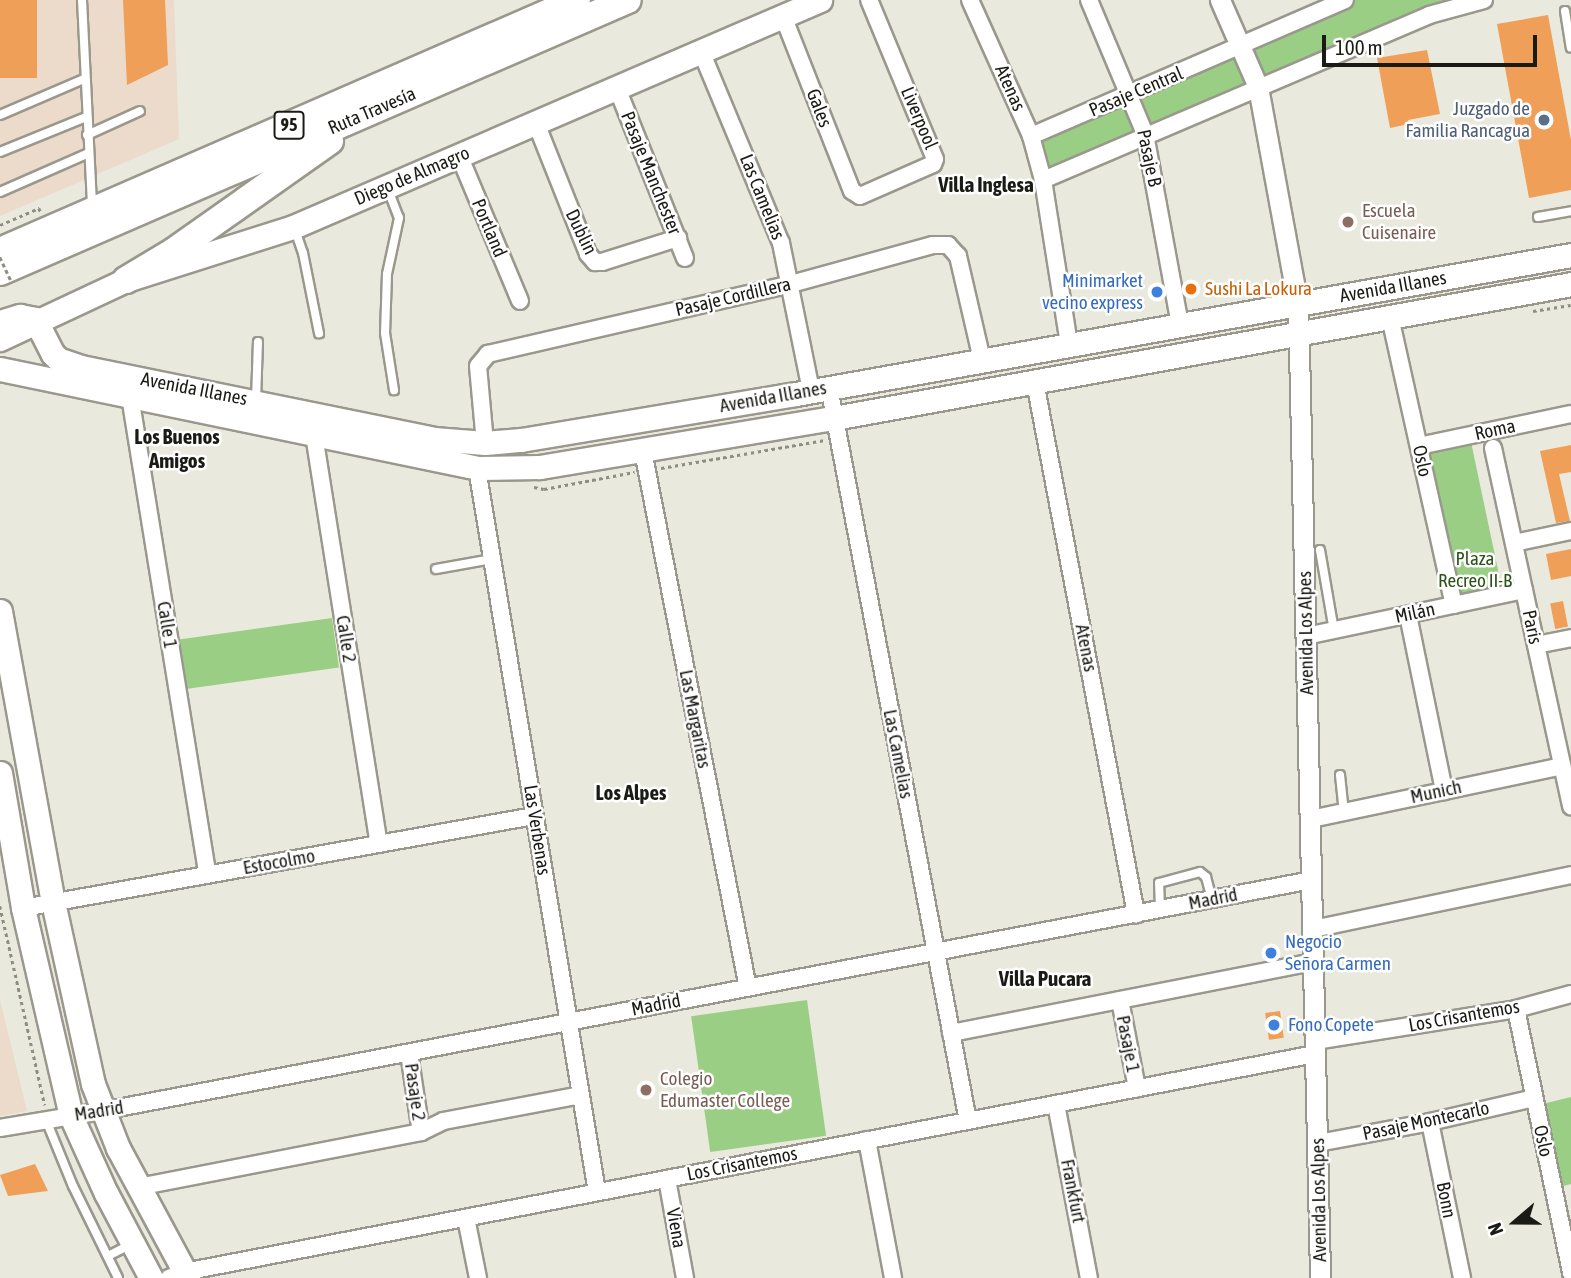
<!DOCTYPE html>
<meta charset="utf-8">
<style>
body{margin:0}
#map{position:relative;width:1571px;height:1278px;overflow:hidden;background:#eae9dd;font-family:"Asap Condensed",sans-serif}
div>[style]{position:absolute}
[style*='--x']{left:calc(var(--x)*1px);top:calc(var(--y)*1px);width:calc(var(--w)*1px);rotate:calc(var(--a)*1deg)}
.industrial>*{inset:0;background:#ecdbca}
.green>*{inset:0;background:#9bce85;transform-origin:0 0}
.building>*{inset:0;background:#ef9f57;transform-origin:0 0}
.path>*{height:2.5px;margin-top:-1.25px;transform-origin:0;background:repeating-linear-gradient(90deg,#8d8d84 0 3.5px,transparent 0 7px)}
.roads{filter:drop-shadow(2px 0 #9a988d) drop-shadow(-2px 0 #9a988d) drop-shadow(0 2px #9a988d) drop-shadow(0 -2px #9a988d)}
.service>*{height:8px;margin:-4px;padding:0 4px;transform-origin:4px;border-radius:4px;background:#fff}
.minor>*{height:16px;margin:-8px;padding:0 8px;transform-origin:8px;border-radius:8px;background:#fff}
.tertiary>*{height:19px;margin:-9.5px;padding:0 9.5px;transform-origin:9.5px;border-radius:9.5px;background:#fff}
.secondary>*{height:23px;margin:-11.5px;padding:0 11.5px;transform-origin:11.5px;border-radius:11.5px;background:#fff}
.trunk>*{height:26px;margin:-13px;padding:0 13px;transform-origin:13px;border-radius:13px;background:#fff}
.path-bridge>*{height:2.5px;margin-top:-1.25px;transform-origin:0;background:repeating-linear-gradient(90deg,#8d8d84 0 3.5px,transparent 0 7px)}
.dots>*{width:19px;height:19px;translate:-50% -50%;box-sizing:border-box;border:4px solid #fff;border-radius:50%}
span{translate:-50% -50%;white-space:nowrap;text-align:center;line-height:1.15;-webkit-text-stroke:5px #fff;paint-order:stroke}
.shield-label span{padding:2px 5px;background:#fff;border:2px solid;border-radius:5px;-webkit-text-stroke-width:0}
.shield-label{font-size:18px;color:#1b1b16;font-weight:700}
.street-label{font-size:19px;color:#1b1b16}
.service-label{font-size:19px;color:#4e5e75}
.right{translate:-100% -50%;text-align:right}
.education-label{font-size:19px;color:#785e54}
.left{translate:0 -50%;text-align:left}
.shop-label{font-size:19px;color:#366cbe}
.food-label{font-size:19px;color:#c56008}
.park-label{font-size:19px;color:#2e531a}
.neighbourhood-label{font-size:21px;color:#1b1b16;font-weight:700}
.north{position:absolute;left:1480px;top:1187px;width:70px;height:70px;-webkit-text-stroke:5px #fff;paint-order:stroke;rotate:250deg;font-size:19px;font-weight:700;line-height:28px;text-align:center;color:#1b1b16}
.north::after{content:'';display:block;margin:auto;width:24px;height:32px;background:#1b1b16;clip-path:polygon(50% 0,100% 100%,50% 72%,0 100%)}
.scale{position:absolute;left:1322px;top:35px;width:215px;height:32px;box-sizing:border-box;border:4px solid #1b1b16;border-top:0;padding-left:9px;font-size:21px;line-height:24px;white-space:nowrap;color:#1b1b16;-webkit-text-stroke:5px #fff;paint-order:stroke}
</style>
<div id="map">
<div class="industrial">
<i style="clip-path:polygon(0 0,174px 0,179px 139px,0 216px)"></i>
<i style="clip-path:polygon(0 1000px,27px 1111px,0 1116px)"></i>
</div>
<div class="green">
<i style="clip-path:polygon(1354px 0,1470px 0,1045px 175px,1035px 138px)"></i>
<i style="clip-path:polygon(1471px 442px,1501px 584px,1496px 592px,1462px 600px,1456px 595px,1429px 457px,1433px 449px)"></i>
<i style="left:332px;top:618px;width:50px;height:160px;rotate:82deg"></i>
<i style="left:807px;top:1000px;width:137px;height:117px;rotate:82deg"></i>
<i style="clip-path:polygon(1571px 1097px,1571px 1184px,1556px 1188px,1538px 1105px)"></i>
</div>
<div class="building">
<i style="left:0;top:0;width:37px;height:78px"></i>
<i style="clip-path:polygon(123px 0,165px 0,168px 65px,127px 85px)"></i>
<i style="clip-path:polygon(1548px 15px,1571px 140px,1571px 190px,1529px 198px,1497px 24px)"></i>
<i style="clip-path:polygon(1427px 50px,1440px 114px,1408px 120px,1409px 124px,1390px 128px,1377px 58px)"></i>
<i style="clip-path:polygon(1571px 445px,1571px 472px,1559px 474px,1570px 521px,1556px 523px,1540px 451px)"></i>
<i style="clip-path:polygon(1571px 549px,1571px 576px,1551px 580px,1546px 554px)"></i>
<i style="left:1563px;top:601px;width:26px;height:13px;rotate:79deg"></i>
<i style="left:1280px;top:1011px;width:27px;height:15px;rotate:82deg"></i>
<i style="clip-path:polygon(35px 1164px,48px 1191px,8px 1196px,0 1175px)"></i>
</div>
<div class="path">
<i style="--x:0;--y:225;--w:43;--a:-23.6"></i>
<i style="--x:39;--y:208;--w:5;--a:68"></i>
<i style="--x:1533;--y:311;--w:38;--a:-9"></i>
<i style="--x:661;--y:468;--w:165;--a:-9.7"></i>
<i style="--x:534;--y:487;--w:10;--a:11"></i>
<i style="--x:544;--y:489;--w:92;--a:-10.7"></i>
<i style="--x:0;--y:906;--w:204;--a:77.3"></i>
</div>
<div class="roads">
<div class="service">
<i style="--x:82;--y:0;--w:207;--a:87.2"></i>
<i style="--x:1565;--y:11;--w:37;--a:81"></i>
<i style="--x:0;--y:115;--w:91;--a:-23.2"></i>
<i style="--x:87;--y:135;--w:58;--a:-24.4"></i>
<i style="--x:0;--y:152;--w:93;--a:-22.1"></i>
<i style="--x:387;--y:187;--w:33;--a:69"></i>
<i style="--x:399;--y:218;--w:57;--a:102.1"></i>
<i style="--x:387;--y:274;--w:59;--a:91.9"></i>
<i style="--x:385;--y:333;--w:58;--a:81"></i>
<i style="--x:0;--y:192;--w:97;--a:-23.7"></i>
<i style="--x:1538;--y:217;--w:34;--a:-10"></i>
<i style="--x:295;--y:230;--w:24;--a:71"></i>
<i style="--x:303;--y:253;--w:82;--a:78.7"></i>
<i style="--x:256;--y:401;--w:59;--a:-88.1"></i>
<i style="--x:1320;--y:550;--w:82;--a:80.2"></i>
<i style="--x:436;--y:569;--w:57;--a:-10.1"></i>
<i style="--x:1340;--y:775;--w:37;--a:84"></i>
<i style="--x:1160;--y:909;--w:26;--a:-92"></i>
<i style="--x:1159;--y:883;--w:42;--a:-15"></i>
<i style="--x:1200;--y:872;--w:8;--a:40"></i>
<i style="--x:1206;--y:877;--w:23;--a:75"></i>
<i style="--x:46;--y:1120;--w:71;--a:67.8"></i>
<i style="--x:73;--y:1186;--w:102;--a:63.9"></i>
<i style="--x:108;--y:1256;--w:25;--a:-27"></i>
</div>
<div class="minor">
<i style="--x:970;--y:0;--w:149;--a:65.8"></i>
<i style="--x:1031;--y:136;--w:46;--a:74.7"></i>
<i style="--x:1043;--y:180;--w:167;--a:81"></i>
<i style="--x:1089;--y:0;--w:145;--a:67.3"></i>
<i style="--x:1145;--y:134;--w:194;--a:79.6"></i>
<i style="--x:783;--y:16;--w:188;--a:68.5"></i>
<i style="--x:852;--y:191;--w:9;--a:32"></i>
<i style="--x:860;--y:196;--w:80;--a:-23.7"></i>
<i style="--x:933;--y:164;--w:5;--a:-68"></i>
<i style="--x:935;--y:159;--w:172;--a:-112.5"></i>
<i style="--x:701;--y:51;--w:208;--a:67.4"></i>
<i style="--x:781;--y:243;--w:150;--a:78.5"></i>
<i style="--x:617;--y:88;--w:183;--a:68.2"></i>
<i style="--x:536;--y:123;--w:141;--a:68.3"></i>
<i style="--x:588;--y:254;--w:11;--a:49"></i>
<i style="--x:595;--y:262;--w:7;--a:0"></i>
<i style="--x:602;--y:262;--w:80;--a:-17.5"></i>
<i style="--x:1031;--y:136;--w:342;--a:-23.4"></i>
<i style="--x:459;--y:155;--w:158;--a:67.3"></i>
<i style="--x:1043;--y:180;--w:420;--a:-23.1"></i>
<i style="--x:1429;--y:15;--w:57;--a:-15.3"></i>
<i style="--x:1390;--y:317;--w:295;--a:77.5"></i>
<i style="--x:1035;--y:382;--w:542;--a:79.25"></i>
<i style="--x:829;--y:387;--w:747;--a:79.28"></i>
<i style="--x:129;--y:390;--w:490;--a:80.8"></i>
<i style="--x:314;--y:435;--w:414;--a:81"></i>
<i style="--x:485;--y:443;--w:77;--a:-95.2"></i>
<i style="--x:478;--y:366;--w:16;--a:-50"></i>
<i style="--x:488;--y:354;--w:311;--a:-13"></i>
<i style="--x:791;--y:284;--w:147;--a:-15.4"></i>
<i style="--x:933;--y:245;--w:15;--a:0"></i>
<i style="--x:948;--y:245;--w:15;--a:48"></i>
<i style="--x:958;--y:256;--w:107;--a:77"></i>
<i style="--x:1419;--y:446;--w:155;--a:-11.9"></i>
<i style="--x:1493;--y:448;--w:367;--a:77.7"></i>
<i style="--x:643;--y:451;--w:547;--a:78.94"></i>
<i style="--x:477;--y:468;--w:734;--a:80.59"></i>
<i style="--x:1514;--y:543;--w:58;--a:-11.9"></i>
<i style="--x:1408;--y:615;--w:180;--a:78.4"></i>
<i style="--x:1306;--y:636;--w:223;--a:-11.9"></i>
<i style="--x:1536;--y:645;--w:36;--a:-11"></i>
<i style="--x:1311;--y:819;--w:257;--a:-11.9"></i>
<i style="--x:23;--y:908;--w:519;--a:-10.21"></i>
<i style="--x:1313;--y:929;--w:264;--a:-11.8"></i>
<i style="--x:1120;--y:1000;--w:90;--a:79.1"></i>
<i style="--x:1516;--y:1009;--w:270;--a:78.2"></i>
<i style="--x:951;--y:1033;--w:370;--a:-11.1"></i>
<i style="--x:1315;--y:1041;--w:204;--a:-9"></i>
<i style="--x:1516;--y:1009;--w:57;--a:-15.3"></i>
<i style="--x:409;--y:1053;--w:80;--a:81.4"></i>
<i style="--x:1056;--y:1104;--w:177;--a:79.3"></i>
<i style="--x:1430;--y:1122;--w:159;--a:78.4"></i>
<i style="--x:0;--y:1128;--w:103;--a:-9.5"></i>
<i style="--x:102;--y:1111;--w:1232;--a:-10.81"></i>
<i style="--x:867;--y:1140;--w:140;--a:79.3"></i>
<i style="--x:1318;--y:1143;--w:114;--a:-10.6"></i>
<i style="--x:1430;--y:1122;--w:107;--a:-13"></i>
<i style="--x:667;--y:1179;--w:101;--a:79.7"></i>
<i style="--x:138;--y:1187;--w:288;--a:-11"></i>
<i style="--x:421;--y:1132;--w:25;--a:-26"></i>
<i style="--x:444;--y:1121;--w:139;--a:-10.7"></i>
<i style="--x:466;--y:1218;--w:61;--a:78.7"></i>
<i style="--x:169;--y:1278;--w:16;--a:-22"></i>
<i style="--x:184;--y:1272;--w:1152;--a:-10.91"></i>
</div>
<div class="tertiary">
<i style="--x:1220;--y:0;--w:95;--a:66.4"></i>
<i style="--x:1258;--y:87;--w:222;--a:79.6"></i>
<i style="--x:1298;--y:305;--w:973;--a:88.7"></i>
</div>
<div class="secondary">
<i style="--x:0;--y:322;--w:21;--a:-17"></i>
<i style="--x:20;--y:316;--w:15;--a:11"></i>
<i style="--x:35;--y:319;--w:39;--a:63"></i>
<i style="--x:53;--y:354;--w:7;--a:45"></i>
<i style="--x:58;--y:359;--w:24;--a:19"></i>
<i style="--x:81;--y:367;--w:360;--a:11.5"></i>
<i style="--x:434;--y:439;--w:51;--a:4.5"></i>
<i style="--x:485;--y:443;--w:36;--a:-5"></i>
<i style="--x:521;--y:440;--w:279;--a:-9.5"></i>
<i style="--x:796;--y:394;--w:787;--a:-10.17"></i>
<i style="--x:0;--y:339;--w:139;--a:-25.1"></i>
<i style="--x:126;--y:280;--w:175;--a:-17.6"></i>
<i style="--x:293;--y:227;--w:574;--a:-23.3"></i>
<i style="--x:0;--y:369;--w:487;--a:11.7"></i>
<i style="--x:477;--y:468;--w:63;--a:-0.9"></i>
<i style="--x:540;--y:467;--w:298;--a:-9.5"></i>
<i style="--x:834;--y:418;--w:749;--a:-10.3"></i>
<i style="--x:0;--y:611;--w:296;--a:79.7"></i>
<i style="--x:53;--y:902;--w:186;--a:77.6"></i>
<i style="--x:93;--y:1084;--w:69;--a:68.7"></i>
<i style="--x:118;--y:1148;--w:148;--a:61.7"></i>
<i style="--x:0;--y:773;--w:137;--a:80.3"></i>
<i style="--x:23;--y:908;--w:213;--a:77"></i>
<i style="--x:71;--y:1116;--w:85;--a:65.6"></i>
<i style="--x:106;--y:1193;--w:96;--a:62.1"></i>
</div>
<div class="trunk">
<i style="--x:0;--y:251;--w:629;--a:-23.51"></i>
<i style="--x:0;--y:272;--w:684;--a:-23.42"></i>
<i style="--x:126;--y:280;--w:56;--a:-31.1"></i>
<i style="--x:174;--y:251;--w:191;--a:-35.2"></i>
</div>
</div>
<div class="path-bridge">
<i style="--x:0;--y:257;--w:26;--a:65"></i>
</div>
<div class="dots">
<i style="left:1544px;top:120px;background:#5c6f8a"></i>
<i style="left:1348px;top:222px;background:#8d6e63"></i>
<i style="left:1191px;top:289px;background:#e8710a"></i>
<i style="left:1157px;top:292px;background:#3f7fe0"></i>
<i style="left:1271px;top:953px;background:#3f7fe0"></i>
<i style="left:1274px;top:1025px;background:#3f7fe0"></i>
<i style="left:646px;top:1090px;background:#8d6e63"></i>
</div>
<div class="shield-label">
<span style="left:289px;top:125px">95</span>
</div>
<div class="street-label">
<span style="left:1010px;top:88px;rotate:66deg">Atenas</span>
<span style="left:1136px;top:92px;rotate:-23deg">Pasaje Central</span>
<span style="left:819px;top:108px;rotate:69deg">Gales</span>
<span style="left:372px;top:111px;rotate:-23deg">Ruta Travesía</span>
<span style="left:919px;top:118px;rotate:67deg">Liverpool</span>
<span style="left:1149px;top:158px;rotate:78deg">Pasaje B</span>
<span style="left:651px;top:173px;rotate:68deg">Pasaje Manchester</span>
<span style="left:412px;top:176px;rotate:-23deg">Diego de Almagro</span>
<span style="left:762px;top:197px;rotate:68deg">Las Camelias</span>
<span style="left:489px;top:228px;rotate:67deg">Portland</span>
<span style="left:581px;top:232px;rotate:64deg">Dublin</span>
<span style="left:1393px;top:287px;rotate:-10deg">Avenida Illanes</span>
<span style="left:733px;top:297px;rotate:-13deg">Pasaje Cordillera</span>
<span style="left:194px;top:389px;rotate:11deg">Avenida Illanes</span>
<span style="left:773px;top:397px;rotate:-10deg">Avenida Illanes</span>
<span style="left:1495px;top:430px;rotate:-12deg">Roma</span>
<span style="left:1422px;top:461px;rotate:78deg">Oslo</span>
<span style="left:1415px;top:613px;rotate:-12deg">Milán</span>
<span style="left:167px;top:625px;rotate:81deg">Calle 1</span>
<span style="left:1532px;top:627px;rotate:78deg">Paris</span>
<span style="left:1306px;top:633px;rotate:-91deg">Avenida Los Alpes</span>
<span style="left:346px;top:639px;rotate:81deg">Calle 2</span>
<span style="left:1086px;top:648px;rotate:79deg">Atenas</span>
<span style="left:695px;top:719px;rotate:79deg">Las Margaritas</span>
<span style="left:898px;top:754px;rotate:79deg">Las Camelias</span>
<span style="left:1436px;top:792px;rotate:-12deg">Munich</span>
<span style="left:537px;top:830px;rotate:81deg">Las Verbenas</span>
<span style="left:279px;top:862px;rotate:-10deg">Estocolmo</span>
<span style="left:1213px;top:899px;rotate:-11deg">Madrid</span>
<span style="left:656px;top:1005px;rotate:-11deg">Madrid</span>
<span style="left:1464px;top:1016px;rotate:-10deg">Los Crisantemos</span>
<span style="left:1128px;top:1044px;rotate:79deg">Pasaje 1</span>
<span style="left:415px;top:1092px;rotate:82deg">Pasaje 2</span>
<span style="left:99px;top:1111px;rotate:-9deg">Madrid</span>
<span style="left:1426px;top:1121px;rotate:-12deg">Pasaje Montecarlo</span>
<span style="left:1543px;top:1141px;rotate:78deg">Oslo</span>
<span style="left:742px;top:1164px;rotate:-11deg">Los Crisantemos</span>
<span style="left:1073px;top:1191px;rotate:79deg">Frankfurt</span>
<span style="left:1319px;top:1200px;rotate:-91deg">Avenida Los Alpes</span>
<span style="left:1446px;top:1200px;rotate:79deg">Bonn</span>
<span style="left:676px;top:1228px;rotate:80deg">Viena</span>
</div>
<div class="service-label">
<span class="right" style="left:1530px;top:120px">Juzgado de<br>Familia Rancagua</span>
</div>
<div class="education-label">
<span class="left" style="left:1362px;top:222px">Escuela<br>Cuisenaire</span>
<span class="left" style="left:660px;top:1090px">Colegio<br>Edumaster College</span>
</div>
<div class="shop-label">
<span class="right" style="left:1143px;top:292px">Minimarket<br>vecino express</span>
<span class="left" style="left:1285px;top:953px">Negocio<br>Señora Carmen</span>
<span class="left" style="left:1288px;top:1025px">Fono Copete</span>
</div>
<div class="food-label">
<span class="left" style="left:1205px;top:289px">Sushi La Lokura</span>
</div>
<div class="park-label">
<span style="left:1475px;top:570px">Plaza<br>Recreo II-B</span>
</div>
<div class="neighbourhood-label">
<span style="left:986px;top:184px">Villa Inglesa</span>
<span style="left:177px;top:448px">Los Buenos<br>Amigos</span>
<span style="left:631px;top:792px">Los Alpes</span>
<span style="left:1045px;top:978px">Villa Pucara</span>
</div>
<div class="north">N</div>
<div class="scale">100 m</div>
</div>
